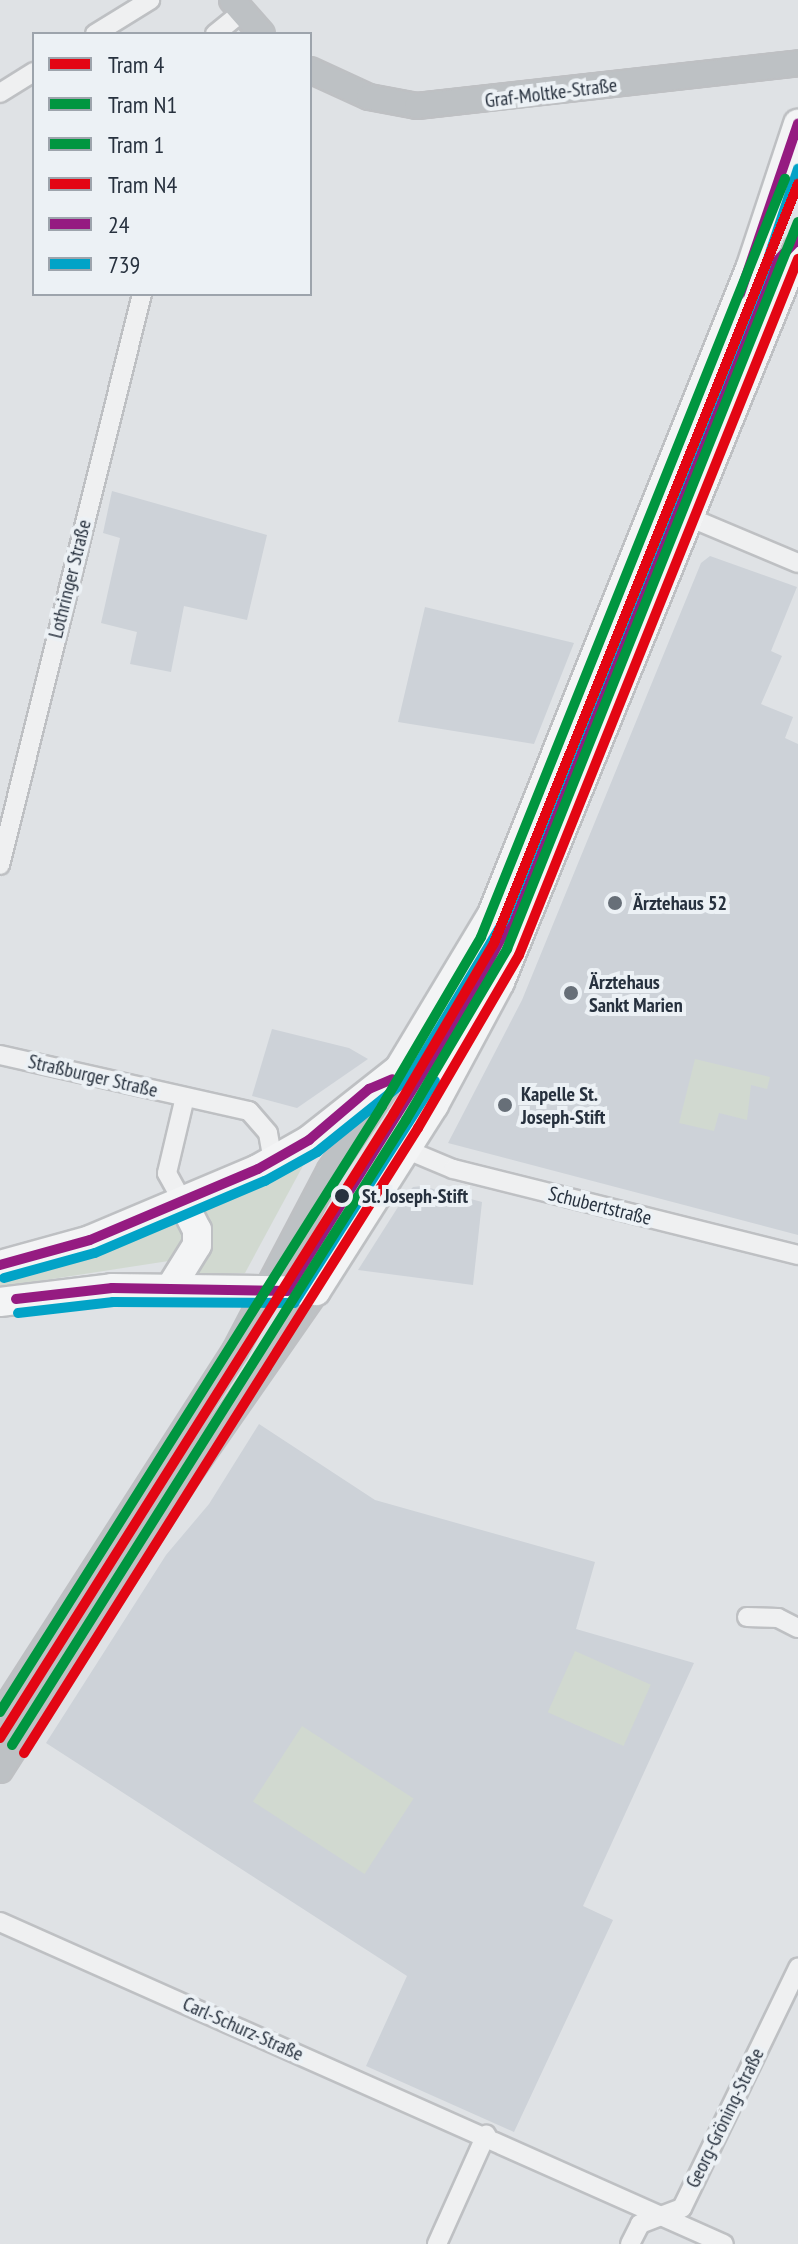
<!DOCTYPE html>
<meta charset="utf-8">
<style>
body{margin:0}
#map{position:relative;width:798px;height:2244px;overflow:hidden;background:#dfe2e5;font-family:"PT Sans Narrow",sans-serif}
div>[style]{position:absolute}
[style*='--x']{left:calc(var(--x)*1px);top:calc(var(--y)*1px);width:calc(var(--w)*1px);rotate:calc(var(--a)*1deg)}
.built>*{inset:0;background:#cdd2d8}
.green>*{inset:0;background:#d1d9d0;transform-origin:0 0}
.roads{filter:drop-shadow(2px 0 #bec0c3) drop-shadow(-2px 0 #bec0c3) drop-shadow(0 2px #bec0c3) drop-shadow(0 -2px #bec0c3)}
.minor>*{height:18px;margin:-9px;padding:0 9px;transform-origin:9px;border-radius:9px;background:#eff0f1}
.secondary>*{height:24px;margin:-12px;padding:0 12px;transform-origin:12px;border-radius:12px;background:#bdc1c4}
.primary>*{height:28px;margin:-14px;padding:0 14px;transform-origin:14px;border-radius:14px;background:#f3f4f5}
.bus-1>*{height:10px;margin:-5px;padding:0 5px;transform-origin:5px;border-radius:5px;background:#951b81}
.bus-2>*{height:10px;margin:-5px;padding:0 5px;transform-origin:5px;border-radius:5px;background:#02a3c7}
.tram-1>*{height:10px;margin:-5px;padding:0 5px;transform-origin:5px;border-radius:5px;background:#e30613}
.tram-2>*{height:10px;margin:-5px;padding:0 5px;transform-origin:5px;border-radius:5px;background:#009640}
.tram-3>*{height:10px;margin:-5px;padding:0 5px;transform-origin:5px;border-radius:5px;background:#009640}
.tram-4>*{height:10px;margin:-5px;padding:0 5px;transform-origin:5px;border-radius:5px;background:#e30613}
.dots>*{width:22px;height:22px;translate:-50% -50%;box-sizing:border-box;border:4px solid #ecf1f5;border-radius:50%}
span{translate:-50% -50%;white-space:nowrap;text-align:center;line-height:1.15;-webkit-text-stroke:8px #ecf1f5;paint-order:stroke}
.street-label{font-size:20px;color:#27313e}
.poi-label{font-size:20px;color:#27313e;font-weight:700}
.left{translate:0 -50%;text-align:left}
.stop-label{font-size:20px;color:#27313e;font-weight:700}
.legend{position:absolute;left:32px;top:32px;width:280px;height:264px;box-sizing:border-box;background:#ecf1f5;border:2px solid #9da4ac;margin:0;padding:10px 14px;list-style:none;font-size:24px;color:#27313e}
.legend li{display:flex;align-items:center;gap:16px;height:40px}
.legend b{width:40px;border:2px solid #9da4ac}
</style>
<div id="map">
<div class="built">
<i style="clip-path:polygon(112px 491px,267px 535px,247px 620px,184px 606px,171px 672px,130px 664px,137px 632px,101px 623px,120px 538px,103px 533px)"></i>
<i style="clip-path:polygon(710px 556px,797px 587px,771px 651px,782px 656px,761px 704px,793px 717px,785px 738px,798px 744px,798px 1235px,448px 1143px,522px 1000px,701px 563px)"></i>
<i style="clip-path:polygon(425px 607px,574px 643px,534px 744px,398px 722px)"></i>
<i style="clip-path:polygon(272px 1029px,349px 1048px,368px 1059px,297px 1108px,252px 1096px)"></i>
<i style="clip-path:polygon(422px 1186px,482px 1202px,473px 1285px,358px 1270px,405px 1196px,413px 1187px)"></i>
<i style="clip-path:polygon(259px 1424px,375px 1500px,595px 1562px,576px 1629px,694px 1663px,583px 1906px,613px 1920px,514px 2132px,366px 2066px,407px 1976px,46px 1743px,166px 1555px,209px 1504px)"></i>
</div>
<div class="green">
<i style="clip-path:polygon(695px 1059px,770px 1077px,767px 1089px,751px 1085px,747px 1120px,719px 1113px,714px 1131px,679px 1123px)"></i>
<i style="clip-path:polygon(311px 1151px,245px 1273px,189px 1274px,200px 1211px)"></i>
<i style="clip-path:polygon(170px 1223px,181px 1226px,186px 1242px,175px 1260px,0 1287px,0 1276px,85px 1255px)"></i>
<i style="left:575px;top:1651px;width:83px;height:67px;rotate:24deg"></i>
<i style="left:302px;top:1726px;width:133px;height:90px;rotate:33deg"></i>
</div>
<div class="roads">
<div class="minor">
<i style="--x:95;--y:34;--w:65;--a:-31.7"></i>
<i style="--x:215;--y:34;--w:33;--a:-39"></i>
<i style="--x:0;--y:93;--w:40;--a:-32"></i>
<i style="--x:691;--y:518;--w:116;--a:22.8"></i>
<i style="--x:0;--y:865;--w:588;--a:-76.03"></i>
<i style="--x:0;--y:1055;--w:255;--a:12.7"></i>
<i style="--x:249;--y:1111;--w:29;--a:49"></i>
<i style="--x:268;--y:1133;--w:28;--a:80"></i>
<i style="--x:405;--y:1149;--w:52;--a:22.6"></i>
<i style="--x:453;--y:1169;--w:356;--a:14"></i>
<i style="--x:184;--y:1204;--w:35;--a:-119"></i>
<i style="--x:167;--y:1173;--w:78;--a:-76.7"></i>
<i style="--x:747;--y:1617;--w:31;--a:2"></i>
<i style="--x:778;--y:1618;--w:22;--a:27"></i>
<i style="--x:0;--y:1922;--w:792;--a:23.98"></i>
<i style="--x:437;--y:2244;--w:120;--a:-65.8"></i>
<i style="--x:630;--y:2244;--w:22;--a:-63"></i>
<i style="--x:640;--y:2224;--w:45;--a:-20.9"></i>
<i style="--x:682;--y:2208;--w:267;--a:-64.2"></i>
</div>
<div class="secondary">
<i style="--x:232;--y:0;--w:45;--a:48.6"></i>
<i style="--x:310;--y:70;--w:65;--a:24.6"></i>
<i style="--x:369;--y:97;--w:49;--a:10.6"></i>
<i style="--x:417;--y:106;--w:383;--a:-6.4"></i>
<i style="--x:0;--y:1717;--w:435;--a:-57.3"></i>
<i style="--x:235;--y:1351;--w:204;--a:-62.3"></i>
<i style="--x:330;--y:1170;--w:100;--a:-56"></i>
<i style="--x:0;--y:1770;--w:350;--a:-57.5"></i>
<i style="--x:188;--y:1475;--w:224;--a:-55.2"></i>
</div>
<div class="primary">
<i style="--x:0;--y:1265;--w:93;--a:-15.5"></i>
<i style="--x:90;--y:1240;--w:182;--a:-22.9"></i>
<i style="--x:258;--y:1169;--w:59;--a:-29.6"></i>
<i style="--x:309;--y:1140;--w:115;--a:-38.3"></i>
<i style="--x:399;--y:1069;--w:181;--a:-59"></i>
<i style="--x:492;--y:914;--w:695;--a:-68.2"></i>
<i style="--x:750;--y:269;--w:153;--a:-71.7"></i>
<i style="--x:171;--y:1287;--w:49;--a:-58.2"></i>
<i style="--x:197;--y:1245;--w:15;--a:-90"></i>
<i style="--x:197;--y:1230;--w:29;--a:-117"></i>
<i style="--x:0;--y:1302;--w:113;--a:-7.1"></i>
<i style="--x:112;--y:1288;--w:204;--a:0.8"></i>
<i style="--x:316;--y:1291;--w:220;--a:-57.6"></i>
<i style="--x:434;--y:1105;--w:140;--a:-61.8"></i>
<i style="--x:500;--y:982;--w:791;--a:-67.88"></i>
</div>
</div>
<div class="bus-1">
<i style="--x:740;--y:294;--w:180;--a:-71.2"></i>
<i style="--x:0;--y:1265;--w:93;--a:-15.5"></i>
<i style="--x:90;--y:1240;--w:182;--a:-22.9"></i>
<i style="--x:258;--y:1169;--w:59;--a:-29.6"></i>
<i style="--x:309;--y:1140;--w:79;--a:-40.4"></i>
<i style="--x:369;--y:1089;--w:25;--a:-23"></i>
<i style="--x:287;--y:1291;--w:344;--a:-58.1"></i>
<i style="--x:469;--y:999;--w:79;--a:-62.1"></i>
<i style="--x:506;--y:929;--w:716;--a:-68.09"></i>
<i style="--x:773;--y:265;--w:36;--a:-46"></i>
<i style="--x:16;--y:1299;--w:97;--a:-6.5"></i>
<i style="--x:112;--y:1288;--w:175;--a:1"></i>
</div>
<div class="bus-2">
<i style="--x:4;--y:1278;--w:94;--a:-15.4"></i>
<i style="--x:95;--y:1253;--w:185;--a:-23"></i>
<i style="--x:265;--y:1181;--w:60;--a:-29.1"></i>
<i style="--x:317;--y:1152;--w:119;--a:-38.9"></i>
<i style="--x:410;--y:1077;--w:184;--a:-59"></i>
<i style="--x:505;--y:919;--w:695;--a:-68.2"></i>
<i style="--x:763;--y:274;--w:111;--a:-71.6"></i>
<i style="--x:18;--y:1313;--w:96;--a:-6.6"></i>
<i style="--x:113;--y:1302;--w:181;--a:0.3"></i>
<i style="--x:294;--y:1303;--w:263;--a:-57.6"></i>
</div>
<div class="tram-1">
<i style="--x:0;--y:1738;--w:739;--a:-57.77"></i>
<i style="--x:394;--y:1113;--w:197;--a:-59.5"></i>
<i style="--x:494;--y:943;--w:818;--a:-68.17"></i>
</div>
<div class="tram-2">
<i style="--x:12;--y:1745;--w:739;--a:-57.77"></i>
<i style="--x:406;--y:1120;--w:199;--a:-59.4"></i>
<i style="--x:507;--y:949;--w:783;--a:-68.19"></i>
</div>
<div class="tram-3">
<i style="--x:0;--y:1712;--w:716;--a:-57.77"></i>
<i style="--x:382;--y:1106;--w:196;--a:-59.6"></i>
<i style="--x:481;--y:937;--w:817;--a:-68.15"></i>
</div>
<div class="tram-4">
<i style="--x:24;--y:1753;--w:739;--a:-57.77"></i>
<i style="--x:418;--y:1128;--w:200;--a:-59.7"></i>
<i style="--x:519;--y:955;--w:750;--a:-68.16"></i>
</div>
<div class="dots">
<i style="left:615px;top:903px;background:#676f78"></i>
<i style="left:571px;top:993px;background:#676f78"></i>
<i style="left:505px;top:1105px;background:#676f78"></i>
<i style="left:342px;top:1196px;background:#27313e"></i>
</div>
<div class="street-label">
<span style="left:551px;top:93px;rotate:-7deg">Graf-Moltke-Straße</span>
<span style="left:70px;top:579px;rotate:-76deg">Lothringer Straße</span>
<span style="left:93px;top:1076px;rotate:13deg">Straßburger Straße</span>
<span style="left:600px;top:1206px;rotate:14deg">Schubertstraße</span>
<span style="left:243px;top:2029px;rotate:24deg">Carl-Schurz-Straße</span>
<span style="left:725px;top:2118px;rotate:-64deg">Georg-Gröning-Straße</span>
</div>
<div class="poi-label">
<span class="left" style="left:633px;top:903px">Ärztehaus 52</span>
<span class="left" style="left:589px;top:994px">Ärztehaus<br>Sankt Marien</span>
<span class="left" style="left:521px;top:1106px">Kapelle St.<br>Joseph-Stift</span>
</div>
<div class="stop-label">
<span class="left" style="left:362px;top:1196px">St. Joseph-Stift</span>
</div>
<ul class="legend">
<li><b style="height:10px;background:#e30613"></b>Tram 4</li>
<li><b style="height:10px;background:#009640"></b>Tram N1</li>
<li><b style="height:10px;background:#009640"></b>Tram 1</li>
<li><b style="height:10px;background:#e30613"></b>Tram N4</li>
<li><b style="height:10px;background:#951b81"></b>24</li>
<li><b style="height:10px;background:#02a3c7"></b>739</li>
</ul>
</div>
